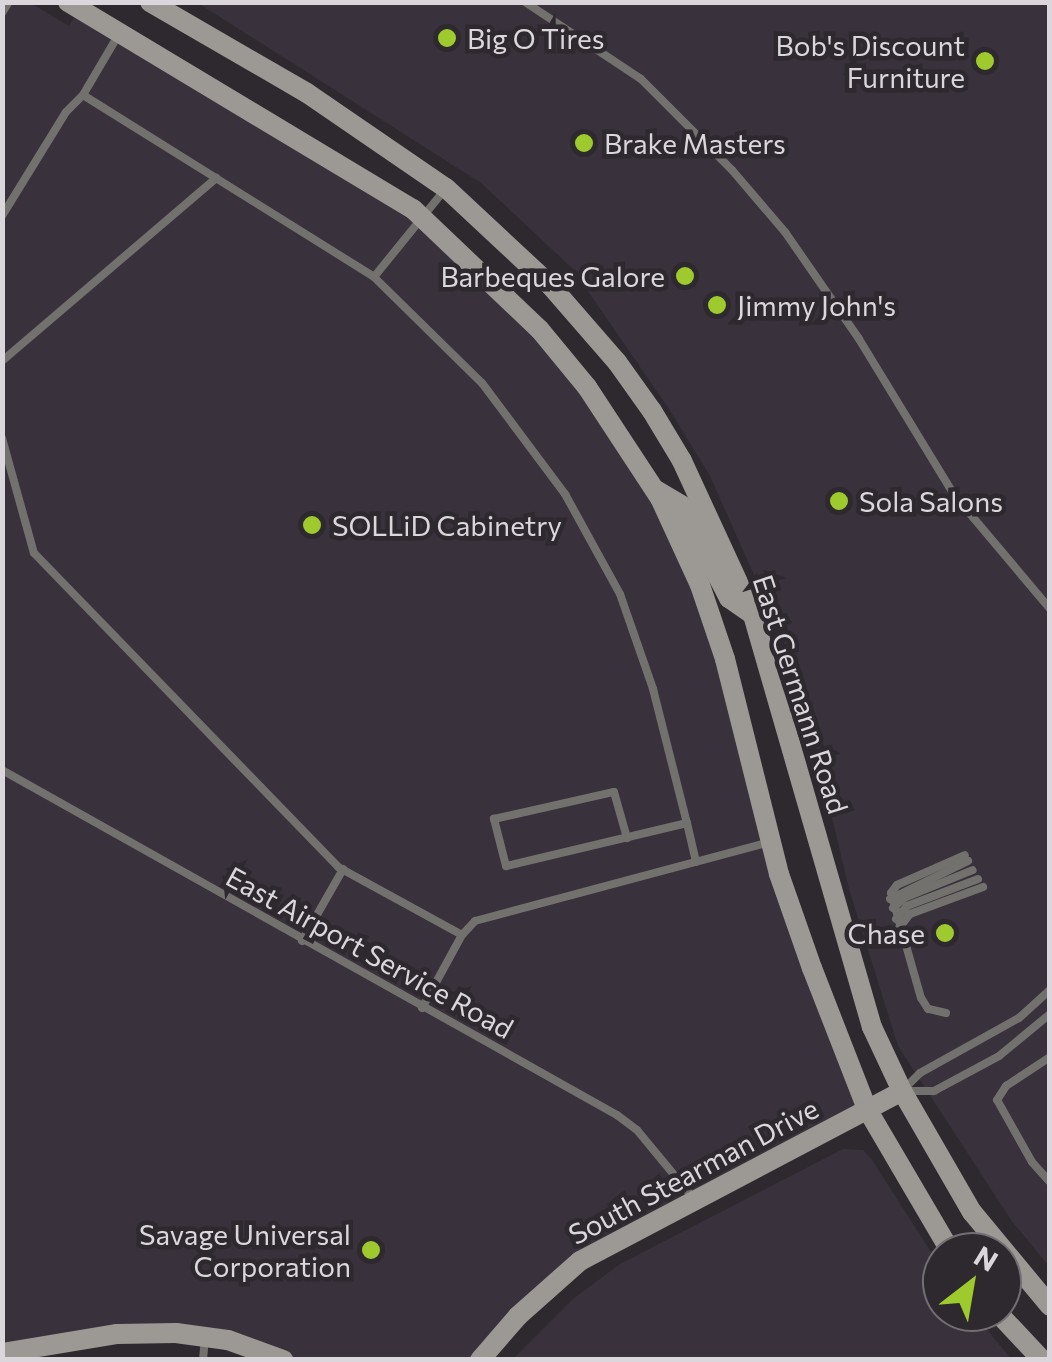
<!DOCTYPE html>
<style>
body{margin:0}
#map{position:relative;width:1052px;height:1362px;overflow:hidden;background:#2e292f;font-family:Commissioner,sans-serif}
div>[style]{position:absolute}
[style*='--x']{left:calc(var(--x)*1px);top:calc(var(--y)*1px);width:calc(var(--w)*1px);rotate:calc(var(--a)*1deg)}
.built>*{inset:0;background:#39313c}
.lane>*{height:8px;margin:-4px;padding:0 4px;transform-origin:4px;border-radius:4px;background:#73716d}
.secondary>*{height:20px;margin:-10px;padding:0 10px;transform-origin:10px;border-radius:10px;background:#9c9893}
.dots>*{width:28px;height:28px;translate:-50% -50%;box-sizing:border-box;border:5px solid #2e292f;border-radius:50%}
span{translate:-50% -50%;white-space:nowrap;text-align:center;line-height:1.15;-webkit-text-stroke:9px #2e292f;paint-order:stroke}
.poi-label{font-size:28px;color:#dad6db}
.left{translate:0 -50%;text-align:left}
.right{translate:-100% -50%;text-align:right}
.street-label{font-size:28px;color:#dad6db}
.frame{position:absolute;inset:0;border:5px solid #dad6db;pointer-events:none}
.north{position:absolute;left:922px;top:1232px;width:100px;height:100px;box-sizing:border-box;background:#2e292f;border:2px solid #736e74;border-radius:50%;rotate:31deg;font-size:28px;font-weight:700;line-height:40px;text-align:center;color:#dad6db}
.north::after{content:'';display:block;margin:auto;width:35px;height:45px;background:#9eca2e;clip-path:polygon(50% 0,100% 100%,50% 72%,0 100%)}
</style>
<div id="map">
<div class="built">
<i style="clip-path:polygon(29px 2px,69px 26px,79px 9px,413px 209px,587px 387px,700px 585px,779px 874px,867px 1109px,611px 1241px,480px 1359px,283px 1359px,206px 1336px,3px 1353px,2px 3px)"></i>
<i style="clip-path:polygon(198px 3px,1049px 3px,1049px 1266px,1011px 1220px,898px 1046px,849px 889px,798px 674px,710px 476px,669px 409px,572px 268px,481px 183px)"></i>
<i style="clip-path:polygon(843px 1149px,863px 1150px,872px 1160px,942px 1269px,942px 1312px,973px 1312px,1011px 1359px,513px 1359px,573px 1299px,620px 1264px)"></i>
</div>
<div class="lane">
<i style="--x:525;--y:2;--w:139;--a:33.6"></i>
<i style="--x:641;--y:79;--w:129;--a:45"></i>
<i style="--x:732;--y:170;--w:82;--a:49.5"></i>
<i style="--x:785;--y:232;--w:130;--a:55.3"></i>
<i style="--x:859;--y:339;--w:184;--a:58.6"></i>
<i style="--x:955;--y:496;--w:148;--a:49.9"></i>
<i style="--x:2;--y:13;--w:13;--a:-58"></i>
<i style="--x:83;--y:95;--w:71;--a:-59.5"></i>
<i style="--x:2;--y:216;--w:122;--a:-58.4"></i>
<i style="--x:66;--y:112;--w:24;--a:-45"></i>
<i style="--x:83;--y:95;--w:343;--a:32"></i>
<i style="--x:374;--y:277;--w:114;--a:-51"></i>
<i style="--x:374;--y:277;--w:151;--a:44.5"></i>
<i style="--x:482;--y:383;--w:139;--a:53.2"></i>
<i style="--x:565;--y:494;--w:114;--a:61.2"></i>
<i style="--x:620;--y:594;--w:101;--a:70.8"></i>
<i style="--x:653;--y:689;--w:138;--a:75.8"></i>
<i style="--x:687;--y:823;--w:186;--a:166.6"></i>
<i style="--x:506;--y:866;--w:49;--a:-104.3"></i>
<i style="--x:494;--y:819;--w:123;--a:-12.7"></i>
<i style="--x:614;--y:792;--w:48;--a:74.2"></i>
<i style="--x:2;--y:361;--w:282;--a:-40.5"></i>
<i style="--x:2;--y:438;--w:119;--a:74.5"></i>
<i style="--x:34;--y:553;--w:437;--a:45.9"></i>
<i style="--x:338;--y:867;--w:141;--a:28.7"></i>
<i style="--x:2;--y:770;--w:705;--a:29.29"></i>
<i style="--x:617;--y:1115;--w:25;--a:37"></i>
<i style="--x:637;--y:1130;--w:89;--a:50.4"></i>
<i style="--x:687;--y:823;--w:40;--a:77"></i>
<i style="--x:890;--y:899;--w:87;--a:-26"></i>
<i style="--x:893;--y:908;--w:15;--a:-42"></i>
<i style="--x:904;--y:898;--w:74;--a:-22.1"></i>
<i style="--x:896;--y:919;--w:17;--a:-50"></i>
<i style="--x:907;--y:906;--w:76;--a:-20.8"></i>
<i style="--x:899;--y:928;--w:18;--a:-52"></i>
<i style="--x:910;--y:914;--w:78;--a:-20.3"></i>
<i style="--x:302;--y:941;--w:83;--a:-60.3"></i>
<i style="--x:422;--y:1008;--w:83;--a:-61.3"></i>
<i style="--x:462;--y:935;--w:19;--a:-47"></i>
<i style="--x:475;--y:921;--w:302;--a:-15"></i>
<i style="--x:946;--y:1013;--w:18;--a:-167"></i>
<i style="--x:928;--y:1009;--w:13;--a:-122"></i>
<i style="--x:921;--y:998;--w:109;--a:-105.9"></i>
<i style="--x:891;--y:893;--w:10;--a:-53"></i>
<i style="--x:897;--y:885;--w:74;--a:-23.8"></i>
<i style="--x:905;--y:1088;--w:21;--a:-45"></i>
<i style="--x:920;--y:1073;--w:113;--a:-29.1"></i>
<i style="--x:1019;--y:1018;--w:42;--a:-42.1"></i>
<i style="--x:907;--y:1091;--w:27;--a:0"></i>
<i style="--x:934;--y:1091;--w:74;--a:-28.3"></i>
<i style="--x:999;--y:1056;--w:66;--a:-39.5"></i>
<i style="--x:1049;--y:1181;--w:25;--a:-132"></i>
<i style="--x:1032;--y:1162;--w:71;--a:-119.4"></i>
<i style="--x:997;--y:1100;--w:17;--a:-57"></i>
<i style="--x:1006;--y:1086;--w:53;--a:-33.4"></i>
<i style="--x:203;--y:1360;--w:21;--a:-85"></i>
</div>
<div class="secondary">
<i style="--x:68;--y:2;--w:402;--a:31"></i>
<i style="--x:413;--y:209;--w:175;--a:43.6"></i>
<i style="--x:540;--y:330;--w:74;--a:50.5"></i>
<i style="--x:587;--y:387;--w:133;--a:56.7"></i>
<i style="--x:660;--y:498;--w:96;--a:65.3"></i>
<i style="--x:700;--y:585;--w:78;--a:71.3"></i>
<i style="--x:725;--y:659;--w:222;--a:75.9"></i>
<i style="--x:779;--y:874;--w:100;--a:70.7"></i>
<i style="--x:812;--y:968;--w:151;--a:68.7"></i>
<i style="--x:867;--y:1109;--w:166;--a:59.6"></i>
<i style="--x:150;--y:2;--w:181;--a:30.1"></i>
<i style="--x:307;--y:93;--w:168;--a:34.4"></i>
<i style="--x:446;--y:188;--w:142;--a:43"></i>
<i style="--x:550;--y:285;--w:102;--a:49"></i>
<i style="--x:617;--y:362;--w:60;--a:54.5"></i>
<i style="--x:652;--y:411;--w:58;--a:59"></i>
<i style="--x:682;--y:461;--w:170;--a:65.2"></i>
<i style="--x:753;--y:615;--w:429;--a:73.9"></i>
<i style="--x:872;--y:1027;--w:71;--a:64.9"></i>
<i style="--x:902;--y:1091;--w:140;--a:60"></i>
<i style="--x:972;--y:1212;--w:122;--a:50.3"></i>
<i style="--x:656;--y:490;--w:29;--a:31"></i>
<i style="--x:681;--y:505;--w:105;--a:62.7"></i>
<i style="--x:729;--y:598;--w:29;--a:35"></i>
<i style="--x:997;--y:1312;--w:66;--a:46.8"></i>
<i style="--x:2;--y:1353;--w:117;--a:-9.4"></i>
<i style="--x:117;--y:1334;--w:59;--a:-1"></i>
<i style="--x:176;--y:1333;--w:52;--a:7.7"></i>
<i style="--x:228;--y:1340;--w:59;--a:20"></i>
<i style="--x:480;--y:1360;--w:58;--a:-49.2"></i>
<i style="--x:518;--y:1316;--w:83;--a:-41.6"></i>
<i style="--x:580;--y:1261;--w:364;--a:-27.8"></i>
</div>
<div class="dots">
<i style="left:447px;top:38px;background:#9eca2e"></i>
<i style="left:985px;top:61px;background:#9eca2e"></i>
<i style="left:584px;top:143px;background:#9eca2e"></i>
<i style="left:685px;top:276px;background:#9eca2e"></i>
<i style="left:717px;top:305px;background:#9eca2e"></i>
<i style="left:839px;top:501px;background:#9eca2e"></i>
<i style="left:312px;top:525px;background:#9eca2e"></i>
<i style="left:945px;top:933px;background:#9eca2e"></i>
<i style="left:371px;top:1250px;background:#9eca2e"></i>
</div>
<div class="poi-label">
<span class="left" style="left:467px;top:38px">Big O Tires</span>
<span class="right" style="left:965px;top:61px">Bob's Discount<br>Furniture</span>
<span class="left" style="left:604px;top:143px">Brake Masters</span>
<span class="right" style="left:665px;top:276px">Barbeques Galore</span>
<span class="left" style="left:737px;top:305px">Jimmy John's</span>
<span class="left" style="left:859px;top:501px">Sola Salons</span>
<span class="left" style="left:332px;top:525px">SOLLiD Cabinetry</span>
<span class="right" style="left:925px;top:933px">Chase</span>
<span class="right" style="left:351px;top:1250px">Savage Universal<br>Corporation</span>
</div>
<div class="street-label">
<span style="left:801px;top:694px;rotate:72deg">East Germann Road</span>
<span style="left:370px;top:952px;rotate:29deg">East Airport Service Road</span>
<span style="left:693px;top:1171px;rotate:-28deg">South Stearman Drive</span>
</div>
<div class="frame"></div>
<div class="north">N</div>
</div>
